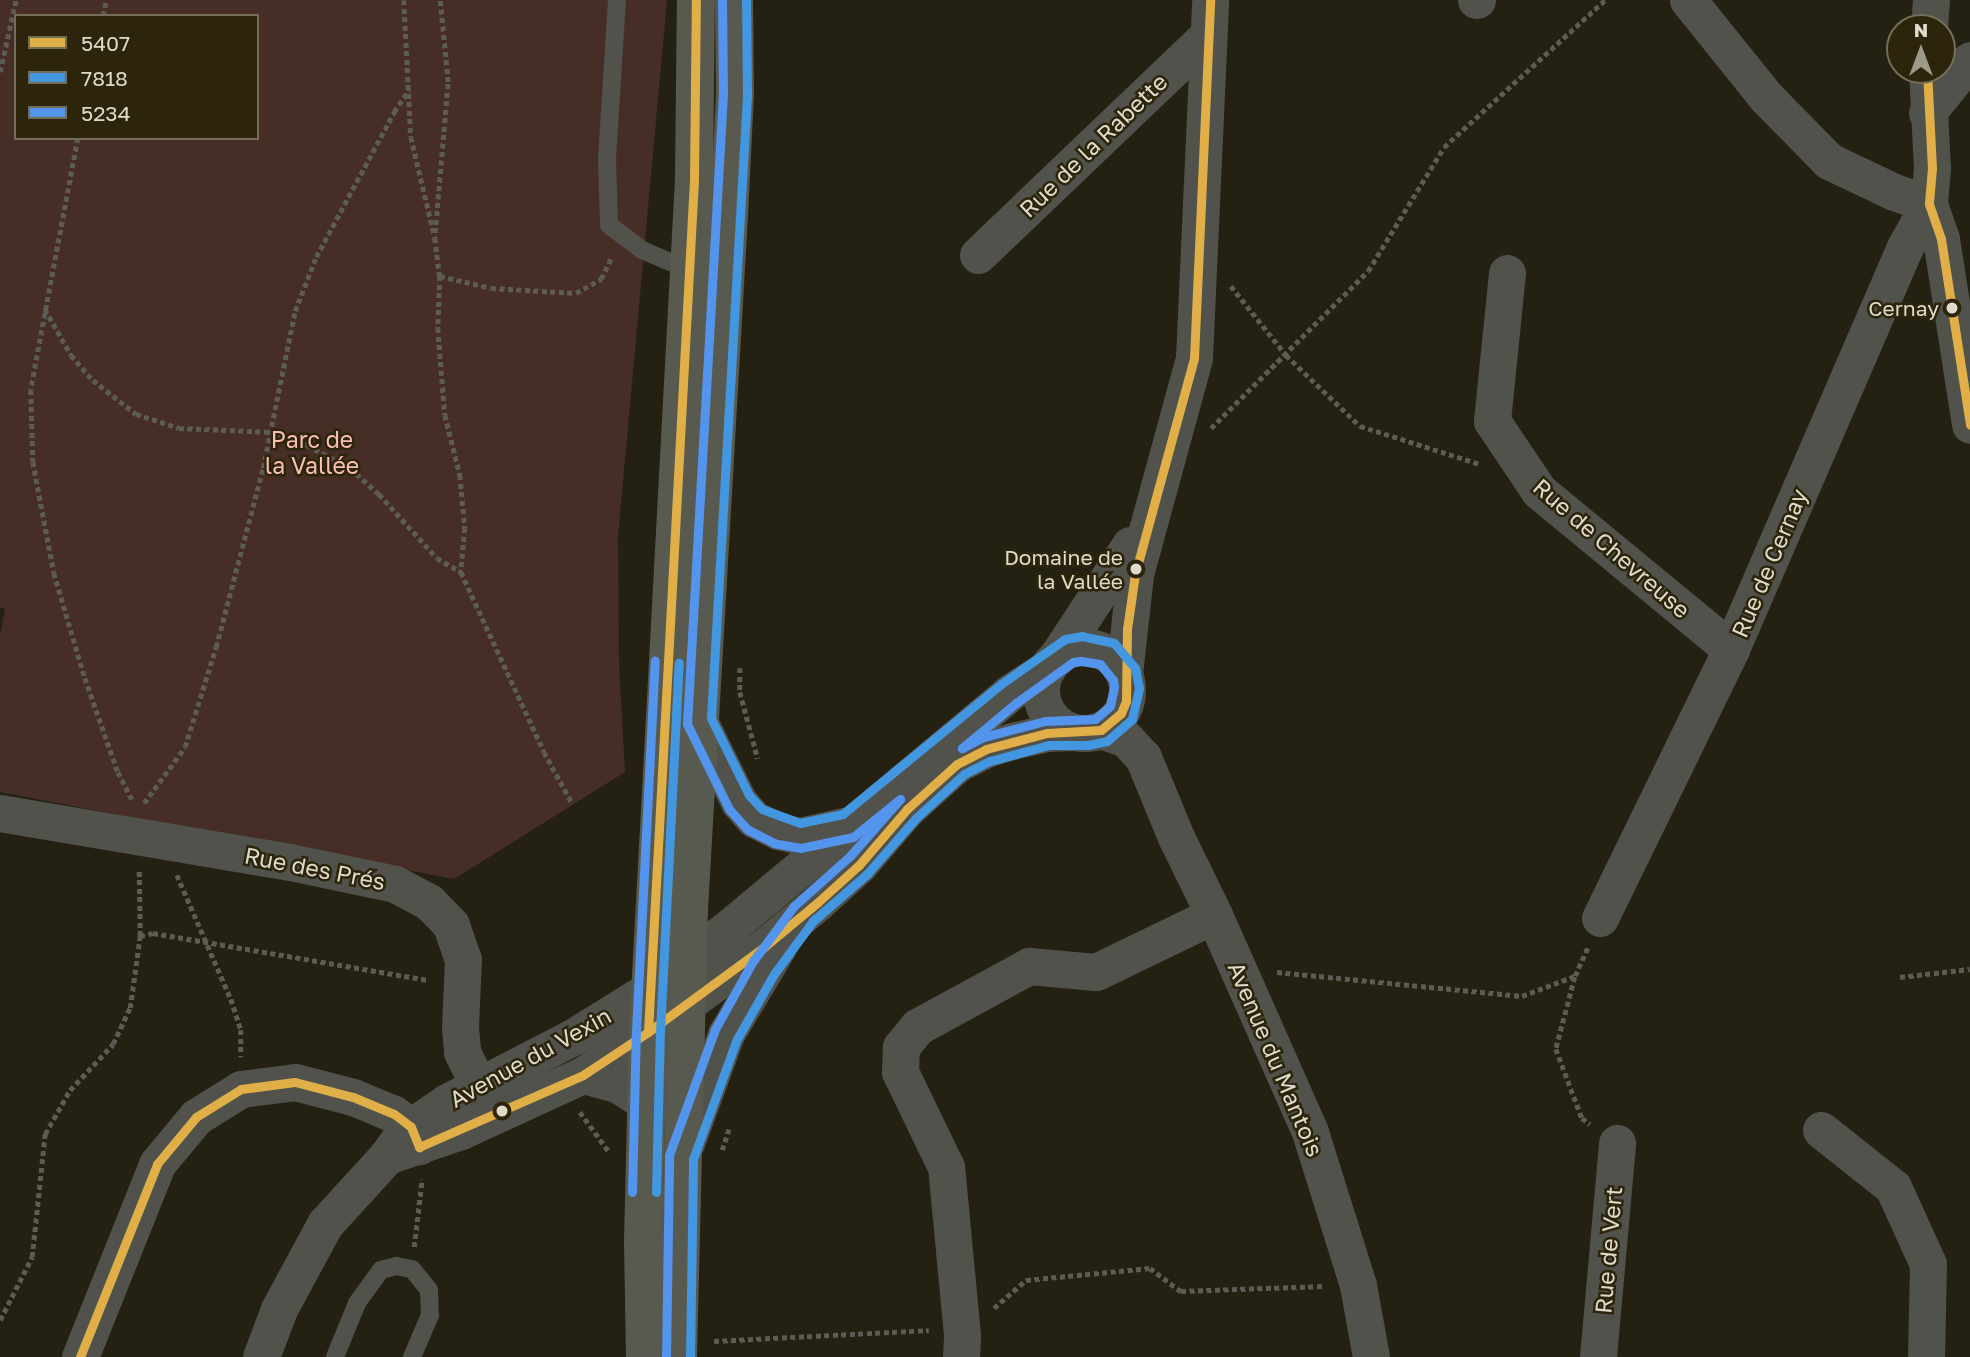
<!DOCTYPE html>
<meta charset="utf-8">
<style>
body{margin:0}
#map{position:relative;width:1970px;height:1357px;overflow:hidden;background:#242113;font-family:"Golos Text",sans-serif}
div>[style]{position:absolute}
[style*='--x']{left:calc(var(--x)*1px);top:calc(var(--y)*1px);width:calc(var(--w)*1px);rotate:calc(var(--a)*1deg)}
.green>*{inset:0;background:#462e27}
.path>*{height:4.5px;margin-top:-2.25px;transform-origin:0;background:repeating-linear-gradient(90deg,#5c5c54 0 5px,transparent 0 8.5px)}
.lane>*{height:18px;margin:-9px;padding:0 9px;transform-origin:9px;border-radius:9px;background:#51524b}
.street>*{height:37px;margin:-18.5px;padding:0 18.5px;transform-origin:18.5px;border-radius:18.5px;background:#51524b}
.street>.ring{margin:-18.5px;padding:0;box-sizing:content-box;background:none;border:37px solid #51524b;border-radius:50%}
.primary>*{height:38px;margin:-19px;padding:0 19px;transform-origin:19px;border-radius:19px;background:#595a4f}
.bus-1>*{height:9px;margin:-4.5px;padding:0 4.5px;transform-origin:4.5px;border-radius:4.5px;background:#e0af47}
.bus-2>*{height:9px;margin:-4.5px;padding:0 4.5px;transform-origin:4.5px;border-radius:4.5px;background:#4396e0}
.bus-3>*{height:9px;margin:-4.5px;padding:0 4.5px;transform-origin:4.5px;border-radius:4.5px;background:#5394ec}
.dots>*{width:19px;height:19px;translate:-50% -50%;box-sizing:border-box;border:4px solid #2c250b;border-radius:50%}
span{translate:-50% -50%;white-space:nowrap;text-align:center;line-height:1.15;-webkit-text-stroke:5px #2c250b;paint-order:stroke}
.bus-label{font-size:21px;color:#dfdbcb}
.right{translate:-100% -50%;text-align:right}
.street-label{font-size:23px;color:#dfdbcb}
.park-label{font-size:23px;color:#fabfb2}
.legend{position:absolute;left:14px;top:14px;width:245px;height:126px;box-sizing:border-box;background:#2c250b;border:2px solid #746e58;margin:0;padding:9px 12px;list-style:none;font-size:21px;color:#dfdbcb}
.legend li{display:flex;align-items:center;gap:14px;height:35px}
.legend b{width:35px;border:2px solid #746e58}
.north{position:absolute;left:1886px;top:14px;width:70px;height:70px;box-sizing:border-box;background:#2c250b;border:2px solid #746e58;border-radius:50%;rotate:0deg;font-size:19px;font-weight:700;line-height:28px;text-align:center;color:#dfdbcb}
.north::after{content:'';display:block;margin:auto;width:24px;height:32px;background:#9e9a8b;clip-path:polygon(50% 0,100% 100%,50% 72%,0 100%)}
</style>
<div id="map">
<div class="green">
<i style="clip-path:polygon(evenodd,0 0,667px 0,618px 536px,619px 663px,625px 772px,454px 879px,0 792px,0 636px,5px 609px,0 607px,0 0,16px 16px,257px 16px,257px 138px,16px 138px,16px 16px)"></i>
</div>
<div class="path">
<i style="--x:404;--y:0;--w:137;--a:87.1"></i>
<i style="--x:411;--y:137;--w:104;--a:76.6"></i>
<i style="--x:435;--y:238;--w:38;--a:83"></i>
<i style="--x:440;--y:276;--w:52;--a:92.2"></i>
<i style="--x:438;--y:328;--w:87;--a:85.4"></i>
<i style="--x:445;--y:415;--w:62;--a:76"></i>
<i style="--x:460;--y:475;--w:53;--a:84.6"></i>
<i style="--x:465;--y:528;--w:44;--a:95.2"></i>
<i style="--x:461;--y:572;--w:198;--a:65.2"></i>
<i style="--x:544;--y:752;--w:58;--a:61.2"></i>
<i style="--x:103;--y:16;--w:16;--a:-79"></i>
<i style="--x:0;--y:72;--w:74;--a:-77.5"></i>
<i style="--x:78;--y:138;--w:256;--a:100.6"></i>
<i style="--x:31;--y:390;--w:72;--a:88.4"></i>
<i style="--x:33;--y:462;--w:113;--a:79.3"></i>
<i style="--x:54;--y:573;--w:109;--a:73.6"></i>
<i style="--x:85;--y:678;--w:100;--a:70.7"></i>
<i style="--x:118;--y:772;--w:31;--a:63"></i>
<i style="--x:435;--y:233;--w:152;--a:-85.1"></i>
<i style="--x:448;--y:82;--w:82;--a:-95.6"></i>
<i style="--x:440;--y:276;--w:52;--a:13.2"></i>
<i style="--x:491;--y:288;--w:85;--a:3.4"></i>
<i style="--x:576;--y:293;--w:29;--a:-29"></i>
<i style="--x:601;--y:279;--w:25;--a:-64"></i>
<i style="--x:1231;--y:286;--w:88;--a:51.4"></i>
<i style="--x:1286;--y:355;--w:103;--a:43.8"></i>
<i style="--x:1360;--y:426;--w:126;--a:17.6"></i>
<i style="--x:45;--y:309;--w:53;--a:60.5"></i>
<i style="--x:71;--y:355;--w:33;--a:49"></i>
<i style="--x:93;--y:380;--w:55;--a:38.3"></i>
<i style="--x:136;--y:414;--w:45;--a:18"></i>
<i style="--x:179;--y:428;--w:91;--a:2.5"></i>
<i style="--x:270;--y:432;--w:39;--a:19"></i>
<i style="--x:307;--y:445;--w:49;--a:28.1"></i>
<i style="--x:350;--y:468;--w:39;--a:42"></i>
<i style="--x:379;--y:494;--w:86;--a:47.8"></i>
<i style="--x:437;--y:558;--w:28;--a:30"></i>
<i style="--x:1211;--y:428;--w:222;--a:-45"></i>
<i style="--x:1368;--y:271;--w:145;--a:-58.5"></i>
<i style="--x:1444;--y:147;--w:218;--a:-42.4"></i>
<i style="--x:740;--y:668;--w:24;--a:90"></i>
<i style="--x:740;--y:692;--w:69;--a:75"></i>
<i style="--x:144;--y:803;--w:69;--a:-53.8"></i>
<i style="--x:185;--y:747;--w:105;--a:-72.8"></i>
<i style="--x:216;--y:647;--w:185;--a:-75.3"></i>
<i style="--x:263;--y:468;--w:160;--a:-78.5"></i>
<i style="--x:295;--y:311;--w:58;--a:-68.7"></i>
<i style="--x:316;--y:257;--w:165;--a:-61.7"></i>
<i style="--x:394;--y:112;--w:27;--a:-56"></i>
<i style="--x:177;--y:875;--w:135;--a:66.5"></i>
<i style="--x:231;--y:999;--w:33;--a:72"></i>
<i style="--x:241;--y:1030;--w:27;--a:90"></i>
<i style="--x:140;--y:936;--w:13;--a:-13"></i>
<i style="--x:153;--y:933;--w:280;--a:9.7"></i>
<i style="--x:1277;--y:972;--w:246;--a:5.6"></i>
<i style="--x:1522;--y:996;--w:57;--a:-20.7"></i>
<i style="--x:1575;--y:976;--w:32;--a:-66"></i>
<i style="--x:1575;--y:977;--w:74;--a:104.8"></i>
<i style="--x:1556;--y:1049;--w:74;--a:69.4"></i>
<i style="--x:1582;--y:1118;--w:10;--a:37"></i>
<i style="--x:1900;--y:977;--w:70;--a:-6.5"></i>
<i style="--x:580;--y:1112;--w:51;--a:53.8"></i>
<i style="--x:722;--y:1150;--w:22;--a:-72"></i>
<i style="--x:414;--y:1247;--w:68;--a:-83.3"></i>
<i style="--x:994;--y:1308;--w:43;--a:-41.2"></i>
<i style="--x:1026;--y:1280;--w:125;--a:-5.5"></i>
<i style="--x:1150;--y:1268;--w:39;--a:37"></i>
<i style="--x:1181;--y:1291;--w:143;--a:-2"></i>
<i style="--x:0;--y:1320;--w:71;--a:-63.1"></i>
<i style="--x:32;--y:1257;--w:124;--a:-84"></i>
<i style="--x:45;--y:1134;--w:51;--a:-60.4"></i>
<i style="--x:70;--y:1090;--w:63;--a:-46.9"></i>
<i style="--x:113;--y:1044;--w:40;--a:-65"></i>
<i style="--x:130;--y:1008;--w:73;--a:-82.1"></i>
<i style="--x:140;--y:936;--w:65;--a:-90.9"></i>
<i style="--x:714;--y:1341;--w:215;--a:-2.9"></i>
</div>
<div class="lane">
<i style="--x:617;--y:0;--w:157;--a:93.6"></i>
<i style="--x:607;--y:157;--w:68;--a:88.3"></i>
<i style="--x:609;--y:225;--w:41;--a:37.1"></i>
<i style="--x:642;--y:250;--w:51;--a:23.1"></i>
<i style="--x:335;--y:1357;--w:58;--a:-67.8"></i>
<i style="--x:357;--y:1303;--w:41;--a:-54"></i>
<i style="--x:381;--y:1270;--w:16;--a:-15"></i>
<i style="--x:396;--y:1266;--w:16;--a:11"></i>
<i style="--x:412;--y:1269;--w:27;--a:51"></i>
<i style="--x:429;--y:1290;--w:25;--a:88"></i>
<i style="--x:430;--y:1315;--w:46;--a:113.2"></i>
</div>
<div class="street">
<i style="--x:1476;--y:0;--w:1;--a:0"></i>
<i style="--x:1688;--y:0;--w:124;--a:51.2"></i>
<i style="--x:1766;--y:97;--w:90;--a:45.5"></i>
<i style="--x:1829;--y:161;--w:72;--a:25.5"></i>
<i style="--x:1894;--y:192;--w:37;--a:19"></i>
<i style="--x:1929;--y:28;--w:28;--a:-86"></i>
<i style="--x:1927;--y:70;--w:98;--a:87.1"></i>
<i style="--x:1932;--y:168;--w:36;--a:95"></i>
<i style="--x:1929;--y:204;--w:37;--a:71"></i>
<i style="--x:1941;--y:239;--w:188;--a:81.1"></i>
<i style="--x:1927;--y:113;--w:68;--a:-50.9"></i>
<i style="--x:978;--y:255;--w:318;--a:-43.7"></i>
<i style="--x:1507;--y:273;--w:149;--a:95.8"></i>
<i style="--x:1492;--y:421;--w:84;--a:56.1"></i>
<i style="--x:1539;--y:491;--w:249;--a:39.5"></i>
<i class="ring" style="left:1041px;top:647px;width:49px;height:49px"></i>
<i style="--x:1056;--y:658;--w:135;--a:-56.8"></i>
<i style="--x:1124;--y:674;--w:101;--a:-83.7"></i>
<i style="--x:1135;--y:574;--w:224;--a:-74.7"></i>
<i style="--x:1194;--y:358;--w:358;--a:-87.4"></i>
<i style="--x:699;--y:721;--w:90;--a:63.7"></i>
<i style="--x:739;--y:802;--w:23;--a:49"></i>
<i style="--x:754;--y:819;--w:27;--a:27"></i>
<i style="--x:778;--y:831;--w:23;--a:13"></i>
<i style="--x:800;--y:836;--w:49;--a:-12.9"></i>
<i style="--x:1101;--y:730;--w:27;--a:20"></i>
<i style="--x:1126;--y:739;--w:25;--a:47"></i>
<i style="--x:1143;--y:757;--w:87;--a:67.6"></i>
<i style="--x:1176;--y:837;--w:87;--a:64"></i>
<i style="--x:1214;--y:915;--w:237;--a:66.1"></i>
<i style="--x:1310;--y:1132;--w:160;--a:72.6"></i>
<i style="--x:1358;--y:1285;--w:73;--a:79.8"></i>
<i style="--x:0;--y:813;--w:294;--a:9.6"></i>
<i style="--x:290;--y:862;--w:107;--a:11.8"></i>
<i style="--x:395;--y:884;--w:38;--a:28"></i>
<i style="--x:429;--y:902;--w:32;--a:46"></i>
<i style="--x:451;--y:925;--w:36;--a:71"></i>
<i style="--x:463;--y:959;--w:68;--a:92.5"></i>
<i style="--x:460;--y:1027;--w:25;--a:85"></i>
<i style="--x:462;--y:1052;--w:63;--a:63.4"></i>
<i style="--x:1600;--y:918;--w:299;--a:-64"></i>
<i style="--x:1731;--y:649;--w:438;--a:-66.6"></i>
<i style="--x:1905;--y:247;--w:49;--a:-60.8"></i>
<i style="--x:583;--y:1075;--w:35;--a:15"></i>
<i style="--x:617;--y:1084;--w:35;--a:33"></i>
<i style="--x:1821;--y:1130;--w:92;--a:38.4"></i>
<i style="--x:1893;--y:1187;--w:85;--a:65.6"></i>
<i style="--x:1928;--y:1264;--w:93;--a:91.2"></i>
<i style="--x:686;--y:1143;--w:116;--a:-69.8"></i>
<i style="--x:726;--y:1034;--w:101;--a:-59.1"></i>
<i style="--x:387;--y:1156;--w:78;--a:-18.7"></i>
<i style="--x:461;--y:1131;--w:134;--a:-24.7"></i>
<i style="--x:583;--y:1075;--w:78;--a:-33.5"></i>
<i style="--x:648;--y:1032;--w:144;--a:-36.2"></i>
<i style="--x:764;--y:947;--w:70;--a:-39.8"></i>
<i style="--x:818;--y:902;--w:55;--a:-42.1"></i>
<i style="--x:859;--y:865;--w:74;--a:-49.4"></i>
<i style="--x:907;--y:809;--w:67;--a:-42"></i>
<i style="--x:957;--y:764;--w:33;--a:-27"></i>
<i style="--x:986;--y:749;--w:27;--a:-17"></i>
<i style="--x:1012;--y:741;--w:36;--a:-13"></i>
<i style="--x:1047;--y:733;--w:27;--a:-2"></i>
<i style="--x:80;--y:1357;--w:208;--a:-68.2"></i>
<i style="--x:157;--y:1164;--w:61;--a:-50.3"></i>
<i style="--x:196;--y:1117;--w:53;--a:-31.9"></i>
<i style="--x:241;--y:1089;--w:54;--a:-7.4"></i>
<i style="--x:295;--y:1082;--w:60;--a:14.5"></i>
<i style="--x:353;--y:1097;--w:44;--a:22.5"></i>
<i style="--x:394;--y:1114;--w:21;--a:37"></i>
<i style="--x:411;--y:1127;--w:21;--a:67"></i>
<i style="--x:261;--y:1357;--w:51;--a:-69.4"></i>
<i style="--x:279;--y:1309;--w:97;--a:-61.6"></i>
<i style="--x:325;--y:1224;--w:92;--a:-47.6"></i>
<i style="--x:387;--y:1156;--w:29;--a:-55"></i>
<i style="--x:404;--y:1132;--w:52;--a:-34.9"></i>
<i style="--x:447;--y:1102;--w:142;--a:-27.3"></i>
<i style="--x:573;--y:1037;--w:91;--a:-31.9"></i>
<i style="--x:650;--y:989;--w:104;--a:-38"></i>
<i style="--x:732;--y:925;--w:361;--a:-39.9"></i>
<i style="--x:1009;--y:693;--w:46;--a:-32.7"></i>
<i style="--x:961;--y:1357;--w:22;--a:-87"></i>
<i style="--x:962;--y:1335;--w:169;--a:-95.4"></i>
<i style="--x:946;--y:1167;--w:106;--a:-115.8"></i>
<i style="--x:900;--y:1072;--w:25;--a:-88"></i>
<i style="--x:901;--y:1047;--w:26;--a:-51"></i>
<i style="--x:917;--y:1027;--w:128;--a:-28.6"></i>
<i style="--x:1029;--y:966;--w:67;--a:5.1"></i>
<i style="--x:1096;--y:972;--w:131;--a:-25.8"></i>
<i style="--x:1598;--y:1357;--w:215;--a:-84.9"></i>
</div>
<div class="primary">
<i style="--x:645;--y:1357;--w:116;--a:-91"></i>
<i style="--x:643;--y:1241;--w:209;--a:-88.6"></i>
<i style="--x:648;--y:1032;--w:853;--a:-86.91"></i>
<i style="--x:694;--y:180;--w:180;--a:-89.4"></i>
<i style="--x:678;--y:1357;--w:448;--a:-88.6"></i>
<i style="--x:689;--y:909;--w:694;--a:-86.7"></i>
<i style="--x:729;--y:216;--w:122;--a:-87.2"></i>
<i style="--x:735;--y:94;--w:94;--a:-90.6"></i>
</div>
<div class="bus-1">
<i style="--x:1927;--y:70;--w:98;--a:87.1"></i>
<i style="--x:1932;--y:168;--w:36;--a:95"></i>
<i style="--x:1929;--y:204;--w:37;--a:71"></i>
<i style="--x:1941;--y:239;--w:188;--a:81.1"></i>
<i style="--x:648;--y:1032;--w:853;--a:-86.91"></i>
<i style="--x:694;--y:180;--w:180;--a:-89.4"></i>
<i style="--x:419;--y:1147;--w:179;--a:-23.7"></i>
<i style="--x:583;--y:1075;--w:78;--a:-33.5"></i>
<i style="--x:648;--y:1032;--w:144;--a:-36.2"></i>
<i style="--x:764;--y:947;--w:70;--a:-39.8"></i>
<i style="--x:818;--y:902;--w:55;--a:-42.1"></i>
<i style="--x:859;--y:865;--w:74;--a:-49.4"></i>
<i style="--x:907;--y:809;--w:67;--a:-42"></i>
<i style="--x:957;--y:764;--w:33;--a:-27"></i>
<i style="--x:986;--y:749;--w:63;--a:-14.7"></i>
<i style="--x:1047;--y:733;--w:54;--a:-3.2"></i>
<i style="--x:1101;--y:730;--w:26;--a:-40"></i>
<i style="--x:1121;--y:713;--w:13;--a:-67"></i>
<i style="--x:1126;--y:701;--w:72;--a:-89.2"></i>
<i style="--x:1127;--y:629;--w:56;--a:-81.7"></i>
<i style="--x:1135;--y:574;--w:224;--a:-74.7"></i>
<i style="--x:1194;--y:358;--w:358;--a:-87.4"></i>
<i style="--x:80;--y:1357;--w:208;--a:-68.2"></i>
<i style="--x:157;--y:1164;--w:61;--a:-50.3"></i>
<i style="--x:196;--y:1117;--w:53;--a:-31.9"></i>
<i style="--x:241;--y:1089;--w:54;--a:-7.4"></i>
<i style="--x:295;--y:1082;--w:60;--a:14.5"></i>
<i style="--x:353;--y:1097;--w:44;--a:22.5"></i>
<i style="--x:394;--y:1114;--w:21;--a:37"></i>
<i style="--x:411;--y:1127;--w:22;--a:68"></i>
</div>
<div class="bus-2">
<i style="--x:656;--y:1192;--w:160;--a:-88.6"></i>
<i style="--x:660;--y:1032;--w:370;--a:-87.1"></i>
<i style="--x:690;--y:1357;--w:198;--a:-89.1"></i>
<i style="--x:693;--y:1159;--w:128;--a:-69.9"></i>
<i style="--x:737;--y:1039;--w:75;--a:-60.4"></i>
<i style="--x:774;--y:974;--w:66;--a:-53.7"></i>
<i style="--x:813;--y:921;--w:72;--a:-41"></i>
<i style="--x:867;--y:874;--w:74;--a:-48.8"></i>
<i style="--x:916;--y:818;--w:65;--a:-42.5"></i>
<i style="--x:964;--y:774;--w:29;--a:-27"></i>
<i style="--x:990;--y:761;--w:61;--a:-15.2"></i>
<i style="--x:1049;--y:745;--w:39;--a:0"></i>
<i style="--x:1088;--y:745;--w:19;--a:-12"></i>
<i style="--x:1107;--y:741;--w:33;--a:-41"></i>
<i style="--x:1132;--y:719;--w:32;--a:-77"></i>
<i style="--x:1139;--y:688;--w:20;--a:-101"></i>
<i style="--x:1135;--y:668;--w:33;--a:-130"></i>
<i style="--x:1114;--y:643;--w:33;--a:-168"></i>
<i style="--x:1082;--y:636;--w:17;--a:170"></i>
<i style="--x:1065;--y:639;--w:78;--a:144.9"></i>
<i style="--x:1001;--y:684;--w:205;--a:140.6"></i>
<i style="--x:843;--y:814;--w:44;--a:168.2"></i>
<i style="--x:800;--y:823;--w:40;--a:-159.8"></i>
<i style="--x:762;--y:809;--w:19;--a:-133"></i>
<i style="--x:749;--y:795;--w:86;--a:-116.3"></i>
<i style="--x:711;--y:718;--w:624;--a:-86.69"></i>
<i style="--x:747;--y:95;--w:95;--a:-90.6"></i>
</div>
<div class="bus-3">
<i style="--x:1081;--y:661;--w:19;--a:9"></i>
<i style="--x:1100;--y:664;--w:21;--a:51"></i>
<i style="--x:1113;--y:680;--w:7;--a:82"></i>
<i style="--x:1114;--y:687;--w:19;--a:102"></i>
<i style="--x:1110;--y:706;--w:20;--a:139"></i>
<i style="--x:1095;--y:719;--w:50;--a:177.7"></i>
<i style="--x:1045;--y:721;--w:64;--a:165.5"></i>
<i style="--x:983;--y:737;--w:24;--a:152"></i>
<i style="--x:962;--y:748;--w:70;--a:-39.8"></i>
<i style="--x:1016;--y:703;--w:70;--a:-35.7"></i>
<i style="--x:1073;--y:662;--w:8;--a:-7"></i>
<i style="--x:632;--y:1192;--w:161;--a:-88.6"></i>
<i style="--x:636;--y:1031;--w:371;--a:-87.1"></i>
<i style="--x:666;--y:1357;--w:202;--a:-89.1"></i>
<i style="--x:669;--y:1155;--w:134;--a:-69.9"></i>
<i style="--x:715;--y:1029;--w:78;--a:-60.8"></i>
<i style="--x:753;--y:961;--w:69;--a:-53.3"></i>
<i style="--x:794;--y:906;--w:75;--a:-41.8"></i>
<i style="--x:850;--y:856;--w:76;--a:-48.7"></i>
<i style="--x:900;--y:799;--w:60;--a:141"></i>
<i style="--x:853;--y:837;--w:53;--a:168.1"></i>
<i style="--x:801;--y:848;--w:27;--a:-170"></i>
<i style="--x:774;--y:843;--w:30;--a:-153"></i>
<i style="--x:747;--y:829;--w:27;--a:-132"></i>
<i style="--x:729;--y:809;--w:95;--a:-116.3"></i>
<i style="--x:687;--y:724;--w:631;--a:-86.73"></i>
<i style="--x:723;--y:94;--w:94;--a:-90.6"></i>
</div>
<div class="dots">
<i style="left:1952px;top:308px;background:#dfdbcb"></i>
<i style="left:1136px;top:569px;background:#dfdbcb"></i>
<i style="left:502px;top:1111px;background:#dfdbcb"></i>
</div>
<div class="bus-label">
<span class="right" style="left:1939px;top:308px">Cernay</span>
<span class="right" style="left:1123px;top:569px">Domaine de<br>la Vallée</span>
</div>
<div class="street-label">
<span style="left:1093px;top:145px;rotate:-44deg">Rue de la Rabette</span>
<span style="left:1612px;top:548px;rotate:41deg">Rue de Chevreuse</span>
<span style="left:1769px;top:563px;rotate:-67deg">Rue de Cernay</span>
<span style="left:315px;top:868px;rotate:11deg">Rue des Prés</span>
<span style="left:530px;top:1057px;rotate:-29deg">Avenue du Vexin</span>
<span style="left:1276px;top:1059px;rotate:67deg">Avenue du Mantois</span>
<span style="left:1608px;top:1250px;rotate:-85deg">Rue de Vert</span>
</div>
<div class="park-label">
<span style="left:312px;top:452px">Parc de<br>la Vallée</span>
</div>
<ul class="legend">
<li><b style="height:9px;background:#e0af47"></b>5407</li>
<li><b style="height:9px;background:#4396e0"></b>7818</li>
<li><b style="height:9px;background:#5394ec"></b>5234</li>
</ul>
<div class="north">N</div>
</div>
